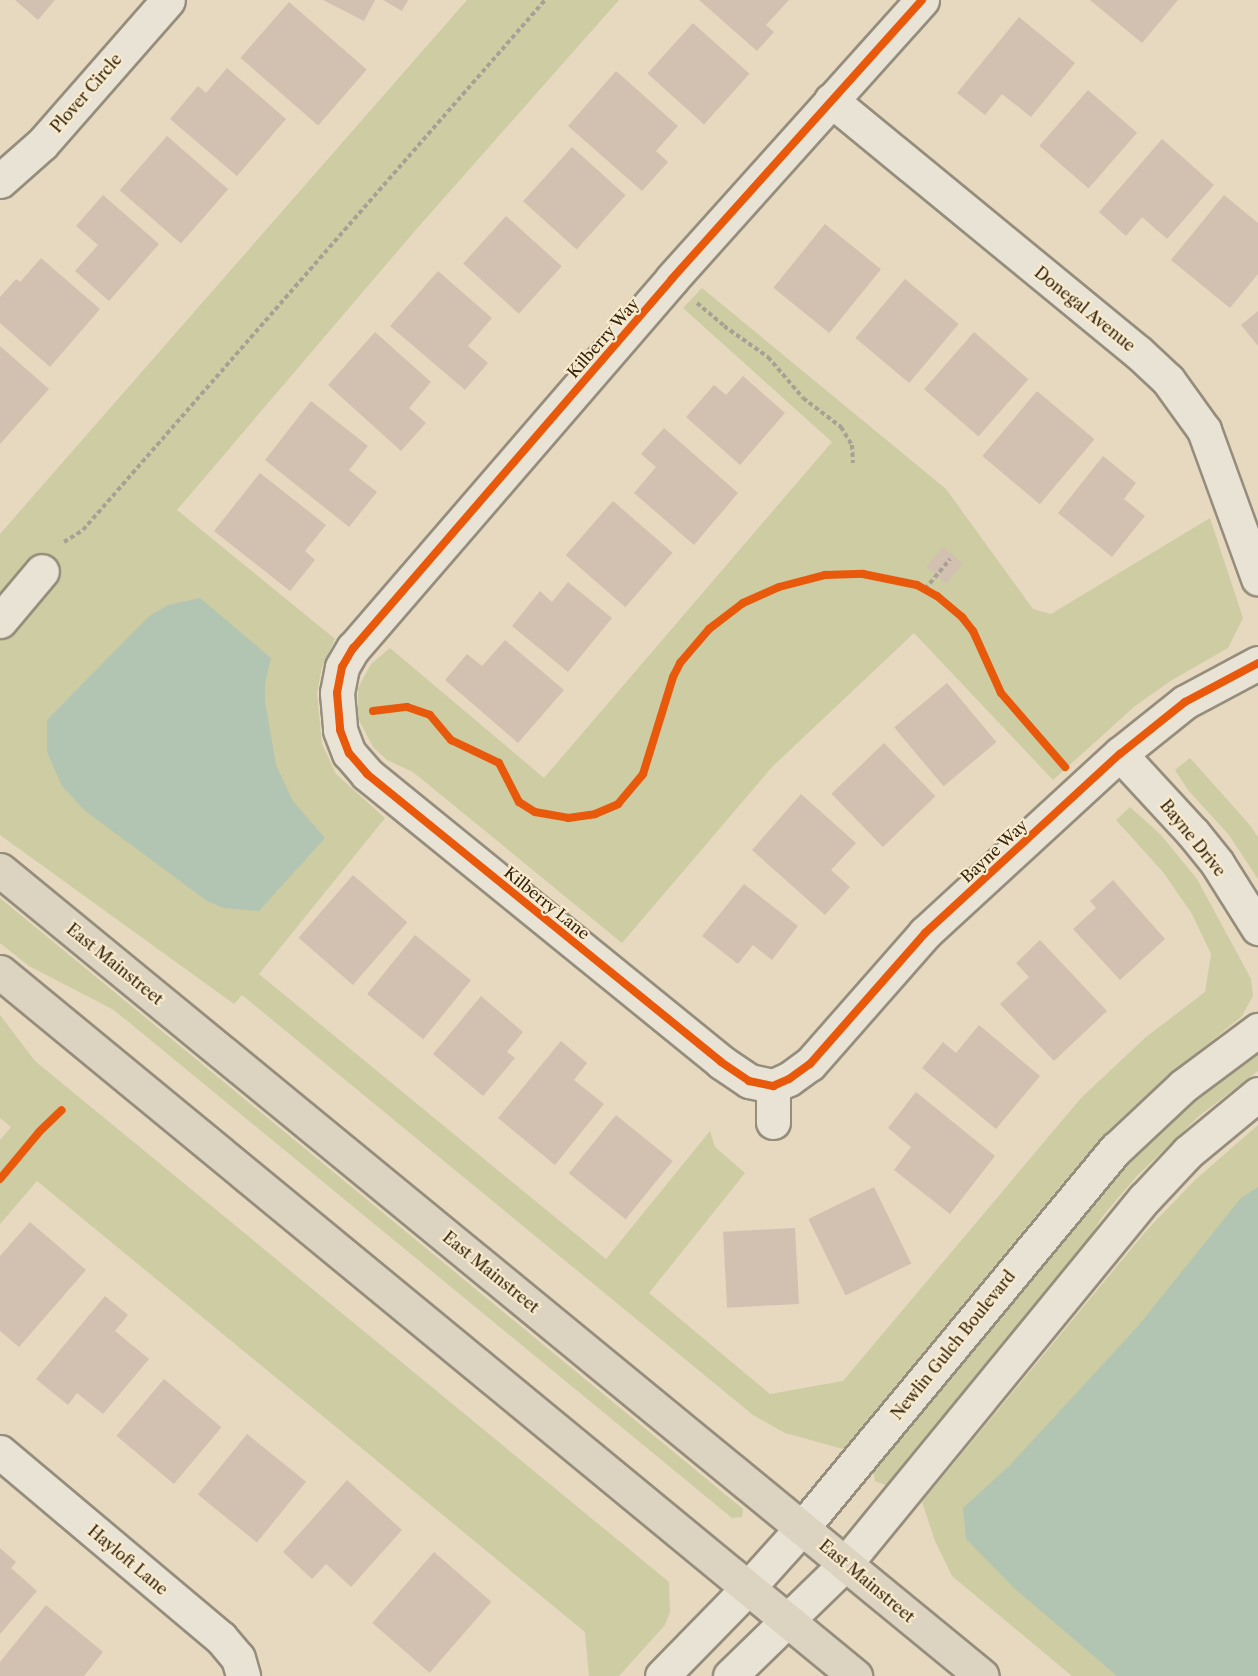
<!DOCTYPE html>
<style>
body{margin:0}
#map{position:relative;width:1258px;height:1676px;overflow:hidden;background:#e6d9bf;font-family:"Libre Caslon Text",serif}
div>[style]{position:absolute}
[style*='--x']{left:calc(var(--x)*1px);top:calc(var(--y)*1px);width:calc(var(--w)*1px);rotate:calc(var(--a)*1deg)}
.green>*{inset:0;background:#cecca2}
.water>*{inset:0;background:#b2c5b2}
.building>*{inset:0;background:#d2c1b0;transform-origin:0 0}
.path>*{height:4px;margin-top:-2px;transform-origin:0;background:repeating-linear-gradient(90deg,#a7a094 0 4.5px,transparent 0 7.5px)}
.roads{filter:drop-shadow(2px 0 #968d7c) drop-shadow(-2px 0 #968d7c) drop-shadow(0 2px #968d7c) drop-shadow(0 -2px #968d7c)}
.minor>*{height:33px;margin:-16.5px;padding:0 16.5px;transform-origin:16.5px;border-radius:16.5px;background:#e9e3d6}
.major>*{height:33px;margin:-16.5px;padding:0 16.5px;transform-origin:16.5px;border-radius:16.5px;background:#ddd3c1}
.cycleway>*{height:8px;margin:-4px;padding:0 4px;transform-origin:4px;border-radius:4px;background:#e8590c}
span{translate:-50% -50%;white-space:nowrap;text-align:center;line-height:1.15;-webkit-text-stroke:4.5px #f8eacc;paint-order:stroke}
.street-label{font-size:16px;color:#33230e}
</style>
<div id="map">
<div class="green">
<i style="clip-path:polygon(467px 0,619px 0,413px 233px,177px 510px,335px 639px,322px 667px,317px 693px,322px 744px,336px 774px,385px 818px,259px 974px,606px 1259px,710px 1131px,715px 1147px,745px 1173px,649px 1293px,770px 1394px,843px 1381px,1081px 1098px,1146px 1037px,1205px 992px,1211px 954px,1192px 914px,1163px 872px,1116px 820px,1130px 807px,1161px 835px,1197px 879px,1251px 979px,1253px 996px,1242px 1016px,1153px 1089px,1110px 1129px,1072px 1172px,843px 1449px,785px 1433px,753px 1415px,242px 995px,234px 1004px,0 835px,0 534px)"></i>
<i style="clip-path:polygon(702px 288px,946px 489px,1033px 609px,1051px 614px,1210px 518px,1243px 618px,1228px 648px,1172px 680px,1135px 706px,1053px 780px,914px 633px,772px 767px,622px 943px,413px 772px,387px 760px,373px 747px,358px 718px,358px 688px,371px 664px,390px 648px,544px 778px,832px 442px,683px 308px)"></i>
<i style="clip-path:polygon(1190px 758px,1249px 824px,1258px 837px,1258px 879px,1229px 835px,1188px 790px,1175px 770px)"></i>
<i style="clip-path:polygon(0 898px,743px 1509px,742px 1517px,732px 1518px,114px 1010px,29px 966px,0 943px)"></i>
<i style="clip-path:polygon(0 1015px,35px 1061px,669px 1582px,670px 1612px,665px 1625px,619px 1676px,589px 1676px,585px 1632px,37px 1181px,0 1224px,0 1140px,11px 1127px,0 1118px)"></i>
<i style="clip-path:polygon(1258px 1050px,1258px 1071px,1199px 1116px,1137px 1176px,1102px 1217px,1079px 1255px,894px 1480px,885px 1485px,875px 1481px,873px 1471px,877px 1465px,1125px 1162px,1185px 1105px)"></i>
<i style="clip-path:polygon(1258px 1125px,1258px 1676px,1072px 1676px,952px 1576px,935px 1541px,922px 1502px,1146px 1231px,1195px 1180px)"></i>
</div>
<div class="water">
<i style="clip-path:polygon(200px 598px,271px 658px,265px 684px,265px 701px,276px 765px,293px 801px,325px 838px,259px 911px,224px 908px,207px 901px,84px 810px,62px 786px,47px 752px,47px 720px,149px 616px,168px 605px)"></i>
<i style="clip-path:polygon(1258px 1187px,1258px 1676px,1117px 1676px,1014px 1588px,966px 1539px,963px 1508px,1009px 1466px,1138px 1326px,1241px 1198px)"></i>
</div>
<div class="building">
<i style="clip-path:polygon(15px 0,55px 0,38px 20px)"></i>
<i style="clip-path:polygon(323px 0,375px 0,364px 21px)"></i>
<i style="clip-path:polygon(383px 0,408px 0,402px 11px)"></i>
<i style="clip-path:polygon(699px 0,789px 0,766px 25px,774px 32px,757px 51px)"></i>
<i style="clip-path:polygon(1090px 0,1178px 0,1142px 43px)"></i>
<i style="left:289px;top:2px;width:103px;height:74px;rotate:41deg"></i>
<i style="clip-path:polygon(1019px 17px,1075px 63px,1031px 117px,1002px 94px,985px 115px,957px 93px)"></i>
<i style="left:693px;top:23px;width:76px;height:68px;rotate:42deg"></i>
<i style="clip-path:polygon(227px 68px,286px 119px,237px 176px,170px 119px,198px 86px,206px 93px)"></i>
<i style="clip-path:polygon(616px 71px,678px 126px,656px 151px,668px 162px,642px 191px,568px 126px)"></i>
<i style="left:1088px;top:90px;width:65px;height:74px;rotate:41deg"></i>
<i style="left:167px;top:136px;width:81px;height:72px;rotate:41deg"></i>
<i style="clip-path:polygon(1162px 139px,1214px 185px,1167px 239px,1142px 217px,1126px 236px,1099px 212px)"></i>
<i style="left:572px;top:147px;width:72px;height:73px;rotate:42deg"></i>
<i style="clip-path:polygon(103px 195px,159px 244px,109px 301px,75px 271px,98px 245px,76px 226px)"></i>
<i style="clip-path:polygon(1224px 195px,1258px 223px,1258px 274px,1230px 308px,1171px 260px)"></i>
<i style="left:506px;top:216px;width:75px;height:64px;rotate:42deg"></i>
<i style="left:825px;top:224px;width:72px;height:82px;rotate:39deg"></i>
<i style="clip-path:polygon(41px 258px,100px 309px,50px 367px,0 323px,0 297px,16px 279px,20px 282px)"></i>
<i style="clip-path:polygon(438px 271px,492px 318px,468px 346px,488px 363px,465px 390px,390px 326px)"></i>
<i style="left:905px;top:279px;width:70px;height:77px;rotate:40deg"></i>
<i style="clip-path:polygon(1258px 311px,1258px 346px,1241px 325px)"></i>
<i style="clip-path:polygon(375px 332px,431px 382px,409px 408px,426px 423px,401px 451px,328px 385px)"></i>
<i style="left:974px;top:332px;width:72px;height:76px;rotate:41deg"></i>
<i style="clip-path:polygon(0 346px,49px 389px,0 444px)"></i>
<i style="clip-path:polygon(743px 376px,785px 413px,740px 465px,686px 417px,714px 385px,726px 395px)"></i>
<i style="left:1037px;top:391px;width:75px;height:85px;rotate:40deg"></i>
<i style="clip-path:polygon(311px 401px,368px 446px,349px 470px,377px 492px,349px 527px,265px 460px)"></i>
<i style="clip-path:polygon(664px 428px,738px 493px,694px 545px,634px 493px,656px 467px,641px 454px)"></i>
<i style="clip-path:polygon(1103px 456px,1136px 483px,1124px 499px,1145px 516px,1112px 557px,1058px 513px)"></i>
<i style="clip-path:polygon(260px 473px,326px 525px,305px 551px,315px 560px,290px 591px,214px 531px)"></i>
<i style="left:613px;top:501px;width:79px;height:72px;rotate:41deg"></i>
<i style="left:943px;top:547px;width:26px;height:26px;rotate:40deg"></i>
<i style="clip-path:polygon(568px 582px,612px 618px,568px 672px,512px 626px,540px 591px,552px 602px)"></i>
<i style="clip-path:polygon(505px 640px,564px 690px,518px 743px,445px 680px,467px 654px,482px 666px)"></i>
<i style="left:947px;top:683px;width:77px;height:69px;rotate:50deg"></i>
<i style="left:884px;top:743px;width:74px;height:73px;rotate:46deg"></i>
<i style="clip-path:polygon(801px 794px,856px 843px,831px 870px,850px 887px,825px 915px,752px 850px)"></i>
<i style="left:353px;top:875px;width:72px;height:83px;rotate:41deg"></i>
<i style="clip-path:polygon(1113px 880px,1165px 939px,1120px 980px,1073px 929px,1096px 908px,1090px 901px)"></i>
<i style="clip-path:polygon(744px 884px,798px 926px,772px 960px,753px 945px,738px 964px,702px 936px)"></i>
<i style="left:415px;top:935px;width:72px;height:76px;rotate:39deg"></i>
<i style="clip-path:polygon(1040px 940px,1107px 1011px,1054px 1061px,1000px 1004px,1029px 977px,1016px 963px)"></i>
<i style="clip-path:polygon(481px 996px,523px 1032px,507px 1052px,515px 1058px,483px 1096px,433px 1054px)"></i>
<i style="clip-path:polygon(979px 1025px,1040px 1076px,996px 1129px,922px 1068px,943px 1042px,956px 1053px)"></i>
<i style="clip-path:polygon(561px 1041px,587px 1063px,574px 1080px,604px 1104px,555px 1165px,498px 1118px)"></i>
<i style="clip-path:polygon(916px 1092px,995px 1156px,950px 1214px,894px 1170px,911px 1147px,888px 1128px)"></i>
<i style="left:616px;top:1115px;width:73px;height:75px;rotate:39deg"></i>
<i style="left:874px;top:1187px;width:85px;height:73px;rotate:64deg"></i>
<i style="clip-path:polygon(30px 1222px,86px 1270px,19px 1347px,0 1331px,0 1256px)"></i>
<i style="left:795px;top:1228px;width:76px;height:72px;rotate:87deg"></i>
<i style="clip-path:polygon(105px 1296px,128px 1315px,115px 1331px,149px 1359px,103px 1414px,77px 1393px,68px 1405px,36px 1379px)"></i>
<i style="left:164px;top:1379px;width:75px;height:74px;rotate:40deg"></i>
<i style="left:247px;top:1434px;width:76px;height:78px;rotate:39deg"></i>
<i style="clip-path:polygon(347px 1480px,402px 1530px,351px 1587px,326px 1564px,312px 1579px,283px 1552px)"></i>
<i style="clip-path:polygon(0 1548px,16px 1562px,11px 1568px,37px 1591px,0 1634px)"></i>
<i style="left:434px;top:1552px;width:76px;height:94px;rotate:41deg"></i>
<i style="clip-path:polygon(46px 1605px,103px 1652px,84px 1676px,0 1676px,0 1662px)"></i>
</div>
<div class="path">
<i style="--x:697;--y:303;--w:35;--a:40"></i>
<i style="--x:724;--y:326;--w:54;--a:35.2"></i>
<i style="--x:768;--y:357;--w:54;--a:49.5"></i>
<i style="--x:803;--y:398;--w:48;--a:37.3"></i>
<i style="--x:841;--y:427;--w:21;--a:59"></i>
<i style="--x:852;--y:445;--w:18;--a:87"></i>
<i style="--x:64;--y:542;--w:22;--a:-32"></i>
<i style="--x:83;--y:530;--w:703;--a:-48.92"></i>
<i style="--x:925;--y:589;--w:39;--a:-50"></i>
<i style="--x:374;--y:711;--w:33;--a:-7"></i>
<i style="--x:407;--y:707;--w:24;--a:19"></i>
<i style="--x:430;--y:715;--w:33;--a:50"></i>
<i style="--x:451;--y:740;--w:53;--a:25.6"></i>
<i style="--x:499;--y:763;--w:44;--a:62.9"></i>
<i style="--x:519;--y:802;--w:19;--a:32"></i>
<i style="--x:535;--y:812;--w:34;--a:10"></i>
<i style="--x:568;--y:818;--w:27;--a:-8"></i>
<i style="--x:595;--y:814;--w:25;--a:-23"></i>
<i style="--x:618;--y:804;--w:39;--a:-50"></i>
<i style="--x:643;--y:774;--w:102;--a:-72.8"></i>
<i style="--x:673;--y:677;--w:16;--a:-63"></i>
<i style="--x:680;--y:663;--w:45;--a:-49.5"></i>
<i style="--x:709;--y:629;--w:43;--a:-37.4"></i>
<i style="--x:743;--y:603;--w:39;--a:-24"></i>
<i style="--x:779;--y:587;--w:48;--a:-14.6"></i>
<i style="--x:825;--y:575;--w:38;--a:-2"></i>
<i style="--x:863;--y:574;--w:55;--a:11.5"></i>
<i style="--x:917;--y:585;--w:23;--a:29"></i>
<i style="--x:937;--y:596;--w:33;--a:40"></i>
<i style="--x:962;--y:617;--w:18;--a:52"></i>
<i style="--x:973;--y:631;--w:68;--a:65.7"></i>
<i style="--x:1001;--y:693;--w:90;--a:49.1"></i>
<i style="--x:0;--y:1179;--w:62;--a:-50.2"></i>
<i style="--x:40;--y:1131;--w:30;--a:-44"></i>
</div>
<div class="roads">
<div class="minor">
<i style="--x:922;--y:0;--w:375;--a:131.9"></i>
<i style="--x:672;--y:279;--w:488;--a:130.8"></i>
<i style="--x:353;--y:648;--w:22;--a:120"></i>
<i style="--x:342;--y:667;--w:26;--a:101"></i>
<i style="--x:337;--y:693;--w:37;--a:85"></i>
<i style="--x:340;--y:730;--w:25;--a:69"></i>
<i style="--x:349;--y:753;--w:28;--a:49"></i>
<i style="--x:367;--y:774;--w:456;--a:39.1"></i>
<i style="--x:721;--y:1062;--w:34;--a:34"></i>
<i style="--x:749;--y:1081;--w:25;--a:12"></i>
<i style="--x:773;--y:1086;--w:17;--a:-24"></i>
<i style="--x:789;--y:1079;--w:26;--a:-36"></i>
<i style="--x:810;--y:1064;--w:174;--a:-48.7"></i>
<i style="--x:925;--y:933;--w:265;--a:-42.6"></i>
<i style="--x:1120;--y:754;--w:83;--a:-38.7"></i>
<i style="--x:1185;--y:702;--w:83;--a:-28.1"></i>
<i style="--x:831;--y:100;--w:397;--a:39.4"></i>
<i style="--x:1138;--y:352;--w:41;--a:43"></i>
<i style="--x:1168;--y:380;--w:62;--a:54.2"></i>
<i style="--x:1204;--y:430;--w:158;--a:70"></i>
<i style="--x:0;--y:181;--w:56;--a:-41.4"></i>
<i style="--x:42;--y:144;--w:191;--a:-48.8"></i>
<i style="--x:0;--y:621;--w:65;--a:-50"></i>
<i style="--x:1120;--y:754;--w:108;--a:47.3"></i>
<i style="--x:1193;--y:833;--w:38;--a:51"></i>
<i style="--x:1217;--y:863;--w:77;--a:57.8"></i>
<i style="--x:773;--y:1086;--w:36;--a:90"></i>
<i style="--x:0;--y:1452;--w:289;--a:40.1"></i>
<i style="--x:221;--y:1638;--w:26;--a:50"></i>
<i style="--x:238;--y:1658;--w:19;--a:74"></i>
<i style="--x:662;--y:1676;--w:122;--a:-45.7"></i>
<i style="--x:747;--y:1589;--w:82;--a:-48"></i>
<i style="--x:802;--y:1528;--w:492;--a:-50.4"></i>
<i style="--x:1116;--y:1149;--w:92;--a:-43.2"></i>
<i style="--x:1183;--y:1086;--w:94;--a:-36.7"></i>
<i style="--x:730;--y:1676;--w:161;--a:-44.2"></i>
<i style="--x:845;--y:1564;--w:473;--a:-50.7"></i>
<i style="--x:1145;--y:1198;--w:63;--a:-46.9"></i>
<i style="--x:1188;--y:1152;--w:91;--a:-39.6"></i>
</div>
<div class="major">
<i style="--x:0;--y:870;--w:1270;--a:39.38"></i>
<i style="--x:0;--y:972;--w:1108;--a:39.47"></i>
</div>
</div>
<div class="cycleway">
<i style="--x:922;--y:0;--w:375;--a:131.9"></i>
<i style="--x:672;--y:279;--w:488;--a:130.8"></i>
<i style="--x:353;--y:648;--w:22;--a:120"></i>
<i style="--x:342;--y:667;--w:26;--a:101"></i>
<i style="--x:337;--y:693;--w:37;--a:85"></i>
<i style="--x:340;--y:730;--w:25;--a:69"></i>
<i style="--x:349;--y:753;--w:28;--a:49"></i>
<i style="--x:367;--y:774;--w:456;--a:39.1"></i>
<i style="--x:721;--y:1062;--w:34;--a:34"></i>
<i style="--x:749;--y:1081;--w:25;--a:12"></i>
<i style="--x:773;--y:1086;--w:17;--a:-24"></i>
<i style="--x:789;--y:1079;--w:26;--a:-36"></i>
<i style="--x:810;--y:1064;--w:174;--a:-48.7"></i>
<i style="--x:925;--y:933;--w:265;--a:-42.6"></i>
<i style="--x:1120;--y:754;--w:83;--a:-38.7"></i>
<i style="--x:1185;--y:702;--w:83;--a:-28.1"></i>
<i style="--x:373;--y:711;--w:34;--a:-7"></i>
<i style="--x:407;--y:707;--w:24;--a:19"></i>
<i style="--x:430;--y:715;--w:33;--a:50"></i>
<i style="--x:451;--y:740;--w:53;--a:25.6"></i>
<i style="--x:499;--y:763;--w:44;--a:62.9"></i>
<i style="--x:519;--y:802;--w:19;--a:32"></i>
<i style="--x:535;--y:812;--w:34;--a:10"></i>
<i style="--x:568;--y:818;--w:27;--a:-8"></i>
<i style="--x:595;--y:814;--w:25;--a:-23"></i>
<i style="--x:618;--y:804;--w:39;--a:-50"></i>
<i style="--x:643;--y:774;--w:102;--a:-72.8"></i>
<i style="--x:673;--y:677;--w:16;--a:-63"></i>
<i style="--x:680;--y:663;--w:45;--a:-49.5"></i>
<i style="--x:709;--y:629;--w:43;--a:-37.4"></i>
<i style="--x:743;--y:603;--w:39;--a:-24"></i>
<i style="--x:779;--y:587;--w:48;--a:-14.6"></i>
<i style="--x:825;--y:575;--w:38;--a:-2"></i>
<i style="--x:863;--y:574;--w:55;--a:11.5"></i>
<i style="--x:917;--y:585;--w:23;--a:29"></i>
<i style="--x:937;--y:596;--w:33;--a:40"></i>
<i style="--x:962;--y:617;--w:18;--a:52"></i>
<i style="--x:973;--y:631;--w:68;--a:65.7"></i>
<i style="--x:1001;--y:693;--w:98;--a:49.1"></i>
<i style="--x:0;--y:1179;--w:62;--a:-50.2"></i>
<i style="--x:40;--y:1131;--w:30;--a:-44"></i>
</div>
<div class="street-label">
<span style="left:86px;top:93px;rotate:-49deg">Plover Circle</span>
<span style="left:1085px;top:309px;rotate:39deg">Donegal Avenue</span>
<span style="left:603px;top:338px;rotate:-49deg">Kilberry Way</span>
<span style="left:1193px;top:838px;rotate:51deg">Bayne Drive</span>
<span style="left:994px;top:851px;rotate:-43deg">Bayne Way</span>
<span style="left:547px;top:903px;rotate:39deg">Kilberry Lane</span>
<span style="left:115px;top:964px;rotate:39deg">East Mainstreet</span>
<span style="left:491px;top:1272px;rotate:39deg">East Mainstreet</span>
<span style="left:953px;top:1345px;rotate:-51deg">Newlin Gulch Boulevard</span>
<span style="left:128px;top:1560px;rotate:40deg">Hayloft Lane</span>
<span style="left:867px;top:1581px;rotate:40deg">East Mainstreet</span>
</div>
</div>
